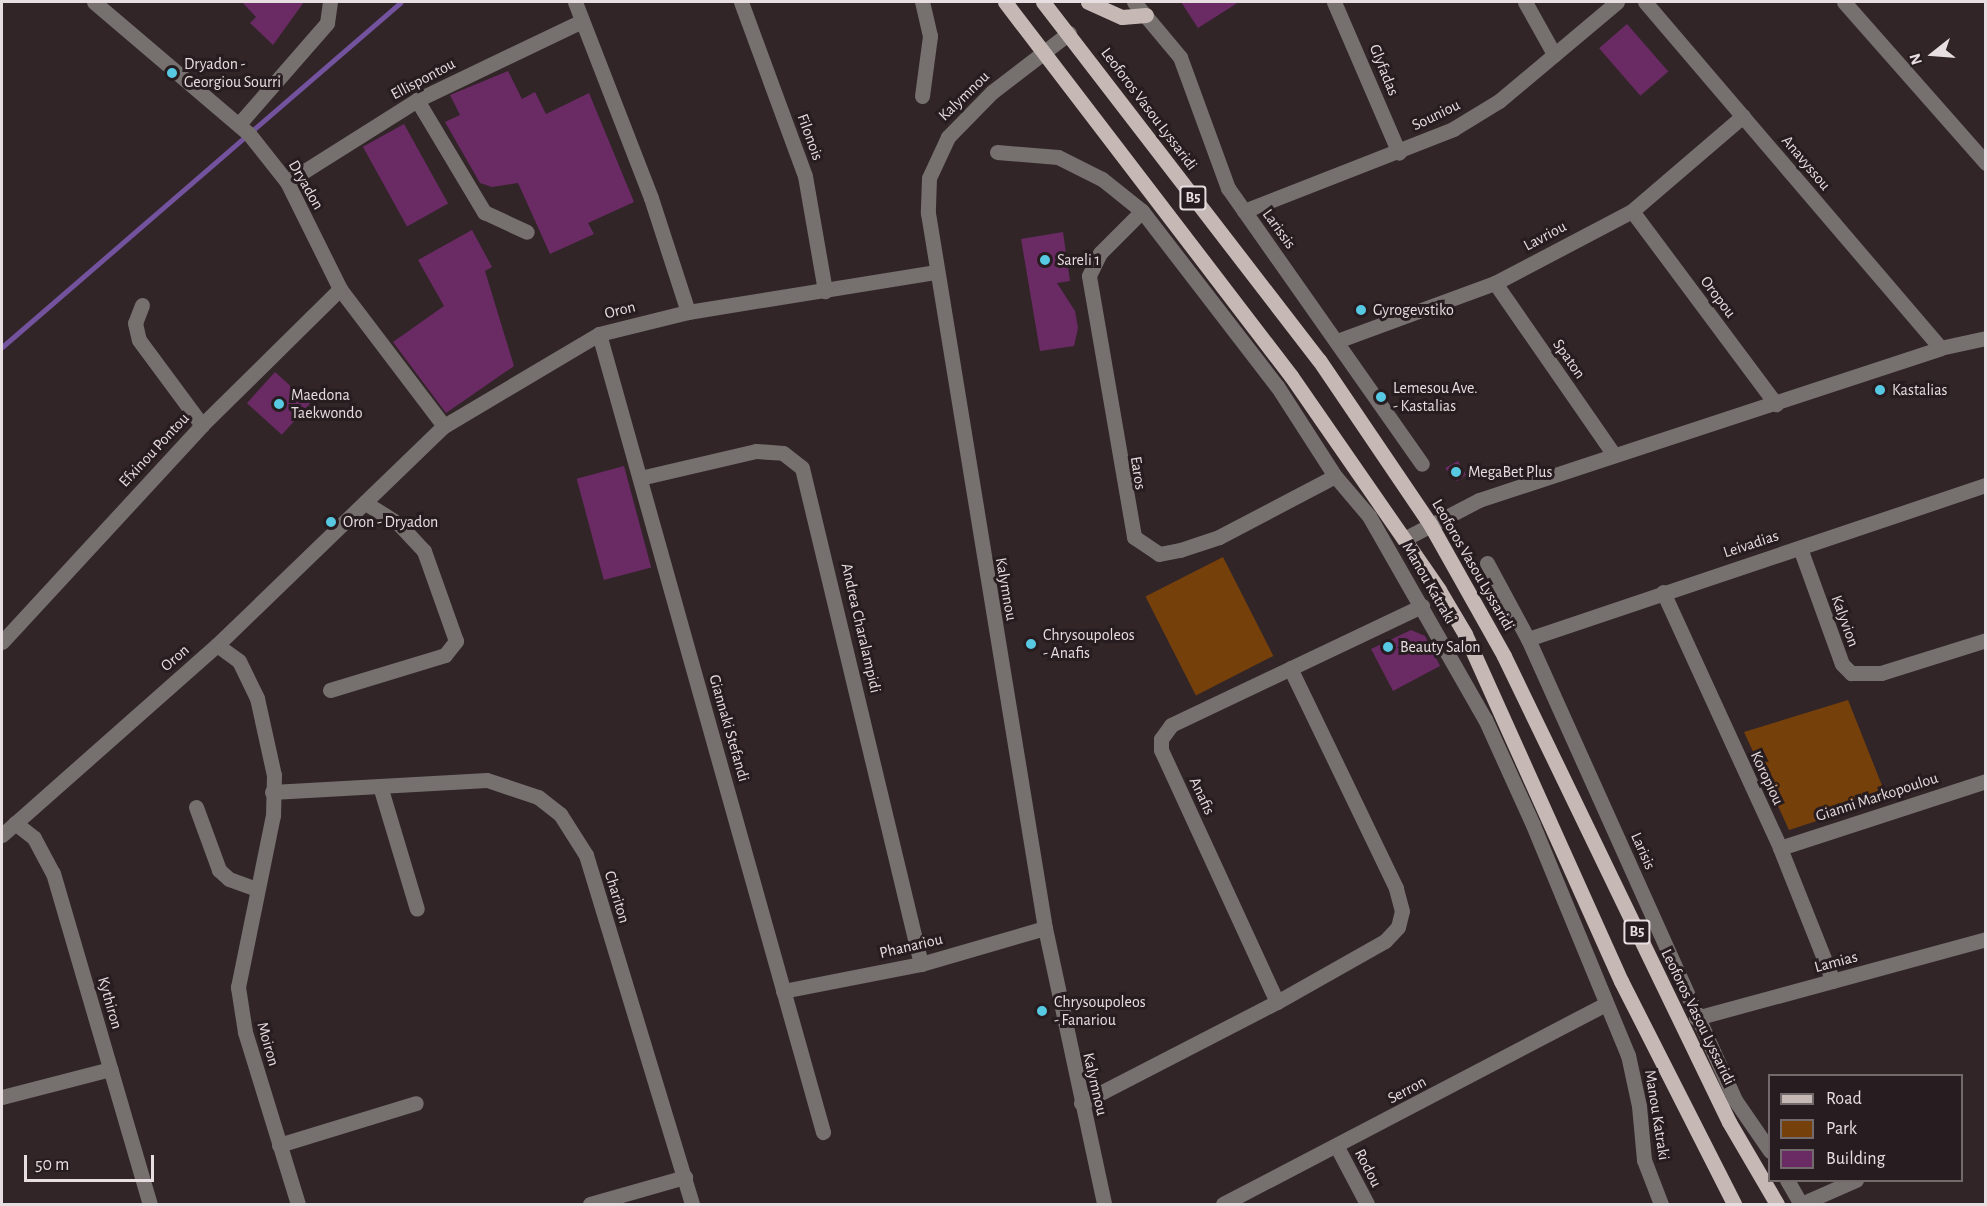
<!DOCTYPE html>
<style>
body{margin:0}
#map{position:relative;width:1987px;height:1206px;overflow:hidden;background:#312528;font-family:"Alegreya Sans",sans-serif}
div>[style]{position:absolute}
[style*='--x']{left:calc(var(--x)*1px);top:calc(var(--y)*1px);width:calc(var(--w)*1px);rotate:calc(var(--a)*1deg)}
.green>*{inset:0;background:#76400b;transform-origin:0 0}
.stream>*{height:5px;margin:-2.5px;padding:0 2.5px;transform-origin:2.5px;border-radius:2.5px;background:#73529e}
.building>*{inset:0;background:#6a2a64;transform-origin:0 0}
.minor>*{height:15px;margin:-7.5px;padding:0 7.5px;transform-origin:7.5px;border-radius:7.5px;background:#76706f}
.major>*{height:15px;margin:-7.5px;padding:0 7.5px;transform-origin:7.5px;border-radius:7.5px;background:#c5b8b5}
.dots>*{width:16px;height:16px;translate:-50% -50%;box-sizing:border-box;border:3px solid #271c1f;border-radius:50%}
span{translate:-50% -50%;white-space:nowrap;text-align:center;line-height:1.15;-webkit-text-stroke:6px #271c1f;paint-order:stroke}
.shield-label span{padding:2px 4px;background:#271c1f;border:2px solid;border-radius:4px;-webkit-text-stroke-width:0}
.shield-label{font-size:15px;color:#e6dee0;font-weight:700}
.poi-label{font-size:16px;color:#e6dee0}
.left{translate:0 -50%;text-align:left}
.street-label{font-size:16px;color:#e6dee0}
.frame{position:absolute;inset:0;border:3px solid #e6dee0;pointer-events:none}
.legend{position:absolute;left:1768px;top:1074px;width:195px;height:108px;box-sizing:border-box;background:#271c1f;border:2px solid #736a6c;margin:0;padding:8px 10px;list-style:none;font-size:18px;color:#e6dee0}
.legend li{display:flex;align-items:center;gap:12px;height:30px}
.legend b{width:30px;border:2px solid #736a6c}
.north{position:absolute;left:1903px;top:24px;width:60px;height:60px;-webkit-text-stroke:4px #271c1f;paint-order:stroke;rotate:253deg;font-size:16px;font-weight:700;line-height:24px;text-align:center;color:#e6dee0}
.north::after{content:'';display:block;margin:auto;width:21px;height:27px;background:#e6dee0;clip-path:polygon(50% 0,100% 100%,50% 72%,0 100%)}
.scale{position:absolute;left:24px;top:1155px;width:130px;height:27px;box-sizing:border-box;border:3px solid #e6dee0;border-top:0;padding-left:8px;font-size:18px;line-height:21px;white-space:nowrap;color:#e6dee0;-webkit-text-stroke:4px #271c1f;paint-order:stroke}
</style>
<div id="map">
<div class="green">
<i style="left:1223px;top:557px;width:111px;height:87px;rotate:63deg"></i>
<i style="clip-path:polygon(1848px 700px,1887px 798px,1789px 830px,1744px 732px)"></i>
</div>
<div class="stream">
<i style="--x:2;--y:347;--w:527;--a:-40.85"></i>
</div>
<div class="building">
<i style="clip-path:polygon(242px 2px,304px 2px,273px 45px,250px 23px,256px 17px)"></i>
<i style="clip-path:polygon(1181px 2px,1239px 2px,1198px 28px)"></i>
<i style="left:1627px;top:24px;width:63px;height:37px;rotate:49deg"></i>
<i style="clip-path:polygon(508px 71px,522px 99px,535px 92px,546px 114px,589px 93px,634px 202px,588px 223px,594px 234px,550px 254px,518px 183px,492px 187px,480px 183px,445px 122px,460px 115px,450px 95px)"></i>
<i style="left:404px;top:124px;width:91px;height:47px;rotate:61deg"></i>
<i style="clip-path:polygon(472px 230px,492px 267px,485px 271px,514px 366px,446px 413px,393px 342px,444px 306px,418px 260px)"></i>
<i style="clip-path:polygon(1063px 232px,1070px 281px,1057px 283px,1075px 311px,1078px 328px,1074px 346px,1040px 351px,1021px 239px)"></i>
<i style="left:275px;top:372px;width:47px;height:42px;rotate:42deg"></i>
<i style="clip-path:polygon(1458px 461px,1466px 475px,1457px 481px,1445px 468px)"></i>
<i style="left:624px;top:466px;width:105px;height:49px;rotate:75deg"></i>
<i style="clip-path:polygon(1411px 630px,1425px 636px,1440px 666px,1393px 691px,1371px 649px)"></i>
</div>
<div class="minor">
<i style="--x:94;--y:2;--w:204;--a:40.4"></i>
<i style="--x:249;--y:134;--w:61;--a:51.6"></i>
<i style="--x:287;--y:182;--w:119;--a:63.6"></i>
<i style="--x:340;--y:289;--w:172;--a:52.8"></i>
<i style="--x:575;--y:2;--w:210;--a:68.8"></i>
<i style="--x:651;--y:198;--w:120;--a:72"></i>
<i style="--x:741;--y:2;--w:185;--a:69.8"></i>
<i style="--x:805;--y:176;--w:117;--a:80.1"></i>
<i style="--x:1134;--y:2;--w:72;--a:50.1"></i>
<i style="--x:1180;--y:57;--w:140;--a:69.9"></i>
<i style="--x:1228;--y:188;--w:337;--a:54.9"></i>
<i style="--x:1334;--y:2;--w:164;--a:66.7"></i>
<i style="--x:1525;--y:2;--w:60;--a:60.9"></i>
<i style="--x:1645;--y:2;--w:455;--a:49.5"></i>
<i style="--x:1844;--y:2;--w:215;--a:48.6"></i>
<i style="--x:1069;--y:33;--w:97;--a:142.5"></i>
<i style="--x:992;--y:92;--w:63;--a:134.4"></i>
<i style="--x:948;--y:137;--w:45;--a:114.9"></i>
<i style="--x:929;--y:178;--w:35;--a:92"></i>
<i style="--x:928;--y:213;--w:725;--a:80.71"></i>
<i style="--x:1045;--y:928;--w:282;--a:77.9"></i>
<i style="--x:922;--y:96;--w:61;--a:-82.4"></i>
<i style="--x:930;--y:36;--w:35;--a:-103"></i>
<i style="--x:417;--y:100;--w:131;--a:59.1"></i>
<i style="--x:484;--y:212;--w:47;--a:24.9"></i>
<i style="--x:239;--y:124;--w:134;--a:-48.9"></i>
<i style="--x:327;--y:23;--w:21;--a:-82"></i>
<i style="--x:997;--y:152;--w:61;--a:4.7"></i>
<i style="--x:1058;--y:157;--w:49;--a:26.6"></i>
<i style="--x:1102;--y:179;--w:51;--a:38.7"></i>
<i style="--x:1142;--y:211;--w:221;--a:52.4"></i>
<i style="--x:1277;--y:386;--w:107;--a:57.2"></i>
<i style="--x:1335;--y:476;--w:52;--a:49.6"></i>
<i style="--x:1369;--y:516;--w:234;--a:60.3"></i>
<i style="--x:1485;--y:719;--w:116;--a:65.6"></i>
<i style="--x:1533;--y:825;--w:249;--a:67.6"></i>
<i style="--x:1628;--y:1055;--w:52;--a:77.8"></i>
<i style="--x:1639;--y:1106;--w:54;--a:84.7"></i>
<i style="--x:1644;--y:1160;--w:47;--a:68.9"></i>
<i style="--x:287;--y:182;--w:154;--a:-32.2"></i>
<i style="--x:417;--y:100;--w:183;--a:-25.6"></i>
<i style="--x:1142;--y:211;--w:59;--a:135"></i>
<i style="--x:1100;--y:253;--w:25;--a:116"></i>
<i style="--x:1089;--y:276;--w:265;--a:80.2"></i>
<i style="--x:1134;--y:537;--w:30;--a:34"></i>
<i style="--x:1159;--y:554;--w:21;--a:-11"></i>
<i style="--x:1180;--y:550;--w:41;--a:-18.4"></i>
<i style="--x:1219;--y:537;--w:131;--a:-27.7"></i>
<i style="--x:1244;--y:211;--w:225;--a:-21.4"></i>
<i style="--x:1453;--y:129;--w:54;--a:-31.3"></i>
<i style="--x:1499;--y:101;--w:154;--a:-40"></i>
<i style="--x:1632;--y:211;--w:241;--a:53.3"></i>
<i style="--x:1495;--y:283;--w:209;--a:55.3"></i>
<i style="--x:142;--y:305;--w:19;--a:111"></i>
<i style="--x:135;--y:323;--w:17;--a:77"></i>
<i style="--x:139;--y:340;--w:106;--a:53.5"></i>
<i style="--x:599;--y:334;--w:829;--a:74.32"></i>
<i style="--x:1337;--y:341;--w:168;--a:-20.2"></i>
<i style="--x:1495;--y:283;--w:155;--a:-27.7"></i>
<i style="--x:1632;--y:211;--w:146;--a:-40.6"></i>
<i style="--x:640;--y:478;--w:119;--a:-13.1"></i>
<i style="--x:756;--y:451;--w:27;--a:4"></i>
<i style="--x:783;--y:453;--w:24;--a:38"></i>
<i style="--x:802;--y:468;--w:510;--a:76.51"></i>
<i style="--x:1406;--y:538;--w:82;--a:-27.5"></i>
<i style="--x:1479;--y:500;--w:485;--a:-18.2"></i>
<i style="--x:1940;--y:348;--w:47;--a:-12.3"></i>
<i style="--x:1800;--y:548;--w:123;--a:70.1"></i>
<i style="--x:1842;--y:664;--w:13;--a:45"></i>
<i style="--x:1851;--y:673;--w:30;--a:0"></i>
<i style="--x:1881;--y:673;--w:110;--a:-17.4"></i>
<i style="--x:1487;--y:563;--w:86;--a:61.7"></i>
<i style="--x:1528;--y:639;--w:505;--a:65.82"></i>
<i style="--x:1735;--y:1100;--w:62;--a:55.5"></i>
<i style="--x:1663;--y:592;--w:281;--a:65.4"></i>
<i style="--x:1780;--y:848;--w:143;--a:68.3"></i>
<i style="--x:1528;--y:639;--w:483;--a:-18.6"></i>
<i style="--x:2;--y:642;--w:295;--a:-47.3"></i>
<i style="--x:202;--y:425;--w:194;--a:-44.6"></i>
<i style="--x:217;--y:645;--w:27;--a:36"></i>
<i style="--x:239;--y:661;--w:41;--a:64.1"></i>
<i style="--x:257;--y:698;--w:79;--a:77.6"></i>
<i style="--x:274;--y:775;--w:40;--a:91.4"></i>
<i style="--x:273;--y:815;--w:176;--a:101.5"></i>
<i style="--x:238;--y:987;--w:46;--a:81.2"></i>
<i style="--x:245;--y:1032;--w:180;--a:72.9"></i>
<i style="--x:330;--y:690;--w:120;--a:-16.9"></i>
<i style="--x:445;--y:655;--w:18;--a:-52"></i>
<i style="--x:456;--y:641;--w:96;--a:-109.6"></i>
<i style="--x:424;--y:551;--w:37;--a:-133"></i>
<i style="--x:399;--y:524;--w:39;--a:-148"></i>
<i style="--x:380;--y:786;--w:128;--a:73.3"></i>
<i style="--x:272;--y:792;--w:215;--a:-3.2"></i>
<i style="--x:487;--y:780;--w:54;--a:18.4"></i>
<i style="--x:538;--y:797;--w:28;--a:38"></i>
<i style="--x:560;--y:814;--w:49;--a:57.6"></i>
<i style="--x:586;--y:855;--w:365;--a:73.1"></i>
<i style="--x:196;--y:807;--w:67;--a:69.9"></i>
<i style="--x:219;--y:870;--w:13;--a:42"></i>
<i style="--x:229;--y:879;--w:30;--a:20"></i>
<i style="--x:15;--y:823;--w:24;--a:38"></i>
<i style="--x:34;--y:838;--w:40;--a:62"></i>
<i style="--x:53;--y:873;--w:345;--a:73.7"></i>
<i style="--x:2;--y:835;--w:287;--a:-41.5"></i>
<i style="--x:217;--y:645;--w:315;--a:-44"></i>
<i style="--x:444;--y:426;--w:180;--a:-30.7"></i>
<i style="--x:599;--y:334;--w:92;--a:-13.9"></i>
<i style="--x:688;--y:312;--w:250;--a:-9.2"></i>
<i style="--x:1780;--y:848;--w:217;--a:-18"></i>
<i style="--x:783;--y:991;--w:141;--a:-11.1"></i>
<i style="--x:921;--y:964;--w:129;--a:-16.2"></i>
<i style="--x:1277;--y:1002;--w:277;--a:-114.7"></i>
<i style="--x:1161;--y:750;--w:11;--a:-90"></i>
<i style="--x:1161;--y:739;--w:17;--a:-54"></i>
<i style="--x:1171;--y:725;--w:278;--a:-25.4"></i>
<i style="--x:1696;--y:1018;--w:301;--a:-15.2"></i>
<i style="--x:2;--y:1097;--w:112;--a:-14.5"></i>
<i style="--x:1081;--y:1103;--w:220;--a:-27.3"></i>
<i style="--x:1277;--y:1002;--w:124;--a:-29.5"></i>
<i style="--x:1385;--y:941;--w:19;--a:-47"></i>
<i style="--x:1398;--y:927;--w:16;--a:-76"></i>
<i style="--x:1402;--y:911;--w:24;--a:-105"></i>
<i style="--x:1396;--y:888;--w:244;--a:-115.7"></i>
<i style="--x:279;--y:1145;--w:143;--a:-17"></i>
<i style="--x:1337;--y:1147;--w:64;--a:62.2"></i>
<i style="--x:1787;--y:1180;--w:28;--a:60"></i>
<i style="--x:590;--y:1204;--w:99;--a:-15.9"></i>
<i style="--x:1223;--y:1204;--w:431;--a:-27.6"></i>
<i style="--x:1801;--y:1204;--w:60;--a:-23.6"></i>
</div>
<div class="major">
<i style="--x:1005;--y:2;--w:471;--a:52.6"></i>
<i style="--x:1291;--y:376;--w:260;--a:55.3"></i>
<i style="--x:1439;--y:590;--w:51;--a:59.4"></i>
<i style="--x:1465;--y:634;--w:380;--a:65.8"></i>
<i style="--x:1621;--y:981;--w:250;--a:63.1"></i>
<i style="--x:1043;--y:2;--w:452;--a:52.4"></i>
<i style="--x:1319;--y:360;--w:198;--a:55.9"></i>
<i style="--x:1430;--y:524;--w:151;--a:60.7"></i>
<i style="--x:1504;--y:656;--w:517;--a:64.23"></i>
<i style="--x:1729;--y:1122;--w:95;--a:59.7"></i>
<i style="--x:1088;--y:2;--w:37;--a:24"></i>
<i style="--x:1122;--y:17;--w:24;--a:-5"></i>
</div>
<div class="dots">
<i style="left:172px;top:73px;background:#58c9e3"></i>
<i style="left:1045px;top:260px;background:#58c9e3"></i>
<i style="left:1361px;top:310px;background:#58c9e3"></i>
<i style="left:1880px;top:390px;background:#58c9e3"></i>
<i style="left:1381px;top:397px;background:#58c9e3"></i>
<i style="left:279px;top:404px;background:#58c9e3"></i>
<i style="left:1456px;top:472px;background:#58c9e3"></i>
<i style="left:331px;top:522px;background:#58c9e3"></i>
<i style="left:1031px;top:644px;background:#58c9e3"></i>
<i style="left:1388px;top:647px;background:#58c9e3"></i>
<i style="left:1042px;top:1011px;background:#58c9e3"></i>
</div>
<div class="shield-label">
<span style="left:1193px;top:198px">B5</span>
<span style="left:1637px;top:932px">B5</span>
</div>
<div class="poi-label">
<span class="left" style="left:184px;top:73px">Dryadon -<br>Georgiou Sourri</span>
<span class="left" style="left:1057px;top:260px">Sareli 1</span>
<span class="left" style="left:1373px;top:310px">Gyrogevstiko</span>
<span class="left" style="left:1393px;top:397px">Lemesou Ave.<br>- Kastalias</span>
<span class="left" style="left:1892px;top:390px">Kastalias</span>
<span class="left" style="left:291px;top:404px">Maedona<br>Taekwondo</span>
<span class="left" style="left:1468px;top:472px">MegaBet Plus</span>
<span class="left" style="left:343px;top:522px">Oron - Dryadon</span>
<span class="left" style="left:1043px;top:644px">Chrysoupoleos<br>- Anafis</span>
<span class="left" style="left:1400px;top:647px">Beauty Salon</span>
<span class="left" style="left:1054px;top:1011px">Chrysoupoleos<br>- Fanariou</span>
</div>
<div class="street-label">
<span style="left:1384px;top:70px;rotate:68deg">Glyfadas</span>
<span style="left:423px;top:79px;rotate:-28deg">Ellispontou</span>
<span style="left:964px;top:96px;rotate:-44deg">Kalymnou</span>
<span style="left:1149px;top:109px;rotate:53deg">Leoforos Vasou Lyssaridi</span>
<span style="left:1436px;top:115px;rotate:-26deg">Souniou</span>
<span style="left:810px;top:137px;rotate:70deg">Filonois</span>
<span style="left:1806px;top:163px;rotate:50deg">Anavyssou</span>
<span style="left:306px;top:185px;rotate:60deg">Dryadon</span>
<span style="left:1279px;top:229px;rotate:54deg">Larissis</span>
<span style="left:1545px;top:236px;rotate:-28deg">Lavriou</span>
<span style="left:1718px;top:297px;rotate:53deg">Oropou</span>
<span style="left:620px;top:310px;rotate:-14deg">Oron</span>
<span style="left:1569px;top:359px;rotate:55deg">Spaton</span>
<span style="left:154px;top:450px;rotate:-47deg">Efxinou Pontou</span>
<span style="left:1138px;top:473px;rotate:81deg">Earos</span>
<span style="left:1751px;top:544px;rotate:-18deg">Leivadias</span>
<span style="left:1473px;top:565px;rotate:60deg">Leoforos Vasou Lyssaridi</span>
<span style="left:1429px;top:583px;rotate:60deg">Manou Katraki</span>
<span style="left:1006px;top:589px;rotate:80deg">Kalymnou</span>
<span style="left:1845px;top:621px;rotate:70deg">Kalyvion</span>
<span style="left:861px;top:628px;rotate:77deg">Andrea Charalampidi</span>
<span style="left:175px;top:658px;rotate:-41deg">Oron</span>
<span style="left:729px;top:728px;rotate:74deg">Giannaki Stefandi</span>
<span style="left:1767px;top:778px;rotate:65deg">Koropiou</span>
<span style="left:1202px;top:796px;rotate:65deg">Anafis</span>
<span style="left:1877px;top:797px;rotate:-18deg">Gianni Markopoulou</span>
<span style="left:1643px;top:851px;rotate:66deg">Larisis</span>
<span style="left:617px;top:897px;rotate:73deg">Chariton</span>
<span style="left:911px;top:946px;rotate:-13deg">Phanariou</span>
<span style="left:1836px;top:962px;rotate:-15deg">Lamias</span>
<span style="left:110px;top:1003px;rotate:74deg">Kythiron</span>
<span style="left:1698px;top:1017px;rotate:64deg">Leoforos Vasou Lyssaridi</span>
<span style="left:268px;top:1044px;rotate:74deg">Moiron</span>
<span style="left:1095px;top:1084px;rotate:77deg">Kalymnou</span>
<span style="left:1407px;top:1090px;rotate:-28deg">Serron</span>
<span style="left:1657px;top:1115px;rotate:81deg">Manou Katraki</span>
<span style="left:1368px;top:1168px;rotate:63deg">Rodou</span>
</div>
<div class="frame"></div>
<ul class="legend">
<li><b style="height:8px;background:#c5b8b5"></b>Road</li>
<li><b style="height:16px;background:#76400b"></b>Park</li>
<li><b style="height:16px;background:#6a2a64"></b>Building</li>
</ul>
<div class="north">N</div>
<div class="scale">50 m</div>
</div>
